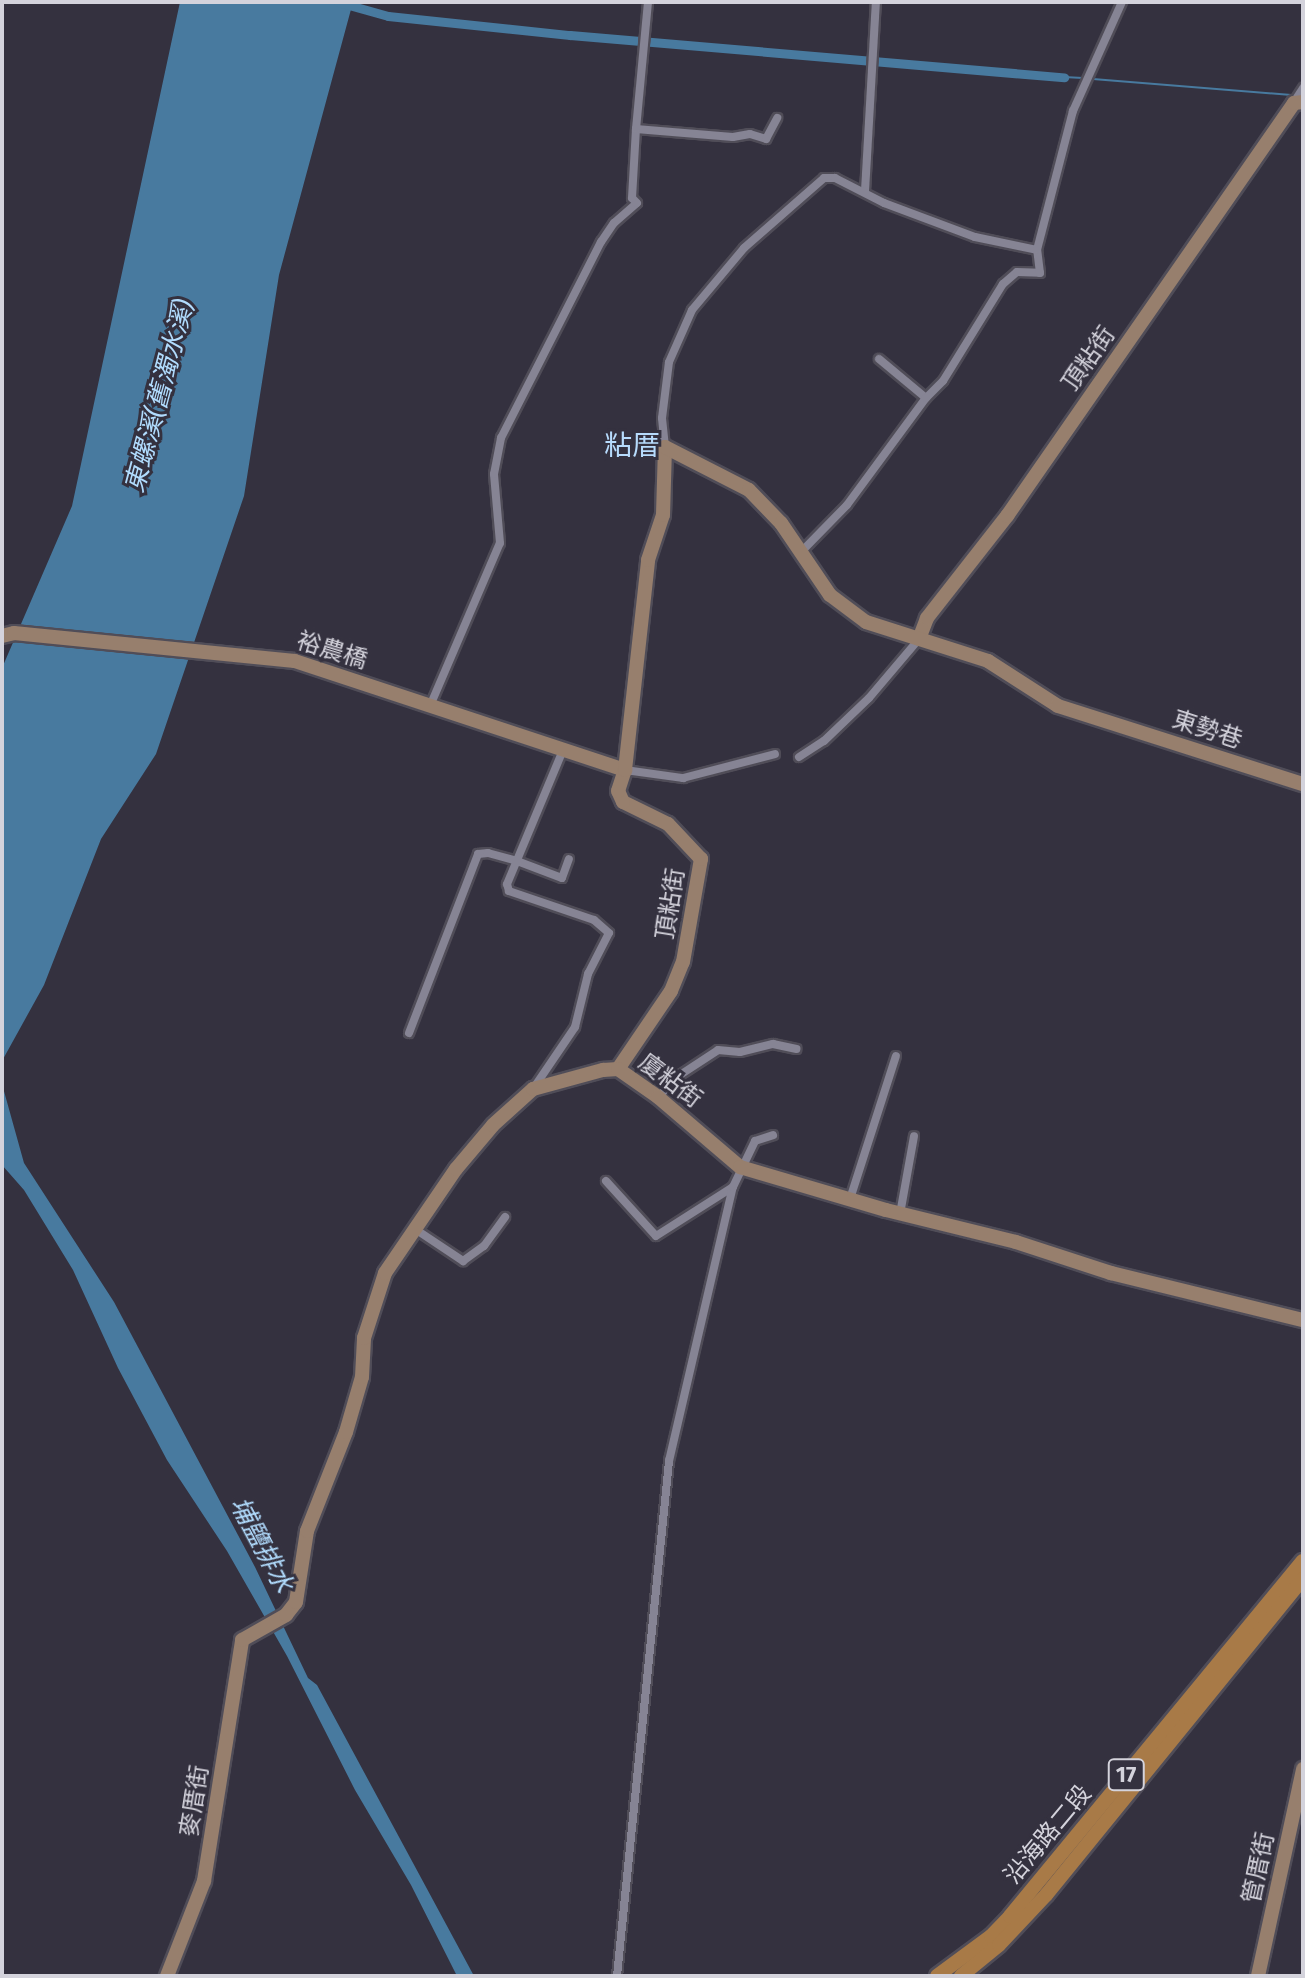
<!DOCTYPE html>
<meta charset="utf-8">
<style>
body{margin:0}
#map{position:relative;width:1305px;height:1978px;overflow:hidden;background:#34313f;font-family:"Fira Sans","Noto Sans TC",sans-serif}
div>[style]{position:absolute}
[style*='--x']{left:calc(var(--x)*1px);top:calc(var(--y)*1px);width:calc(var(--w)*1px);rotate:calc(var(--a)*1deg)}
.water>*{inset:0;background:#487a9f}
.stream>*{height:2px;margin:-1px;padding:0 1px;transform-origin:1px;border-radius:1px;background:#487a9f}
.canal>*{height:9px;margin:-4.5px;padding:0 4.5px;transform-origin:4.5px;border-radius:4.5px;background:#487a9f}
.roads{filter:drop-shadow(2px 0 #504d58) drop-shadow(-2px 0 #504d58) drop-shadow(0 2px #504d58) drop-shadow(0 -2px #504d58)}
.street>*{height:8px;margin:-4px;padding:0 4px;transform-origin:4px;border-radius:4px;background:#868494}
.secondary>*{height:14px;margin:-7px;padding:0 7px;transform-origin:7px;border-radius:7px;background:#977f6d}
.primary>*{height:14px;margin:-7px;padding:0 7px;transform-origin:7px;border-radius:7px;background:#a87a47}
span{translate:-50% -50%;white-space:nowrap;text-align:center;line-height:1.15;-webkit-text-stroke:6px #34313f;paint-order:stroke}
.shield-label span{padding:2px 6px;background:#34313f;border:2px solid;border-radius:6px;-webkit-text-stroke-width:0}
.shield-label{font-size:22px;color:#d4d3dc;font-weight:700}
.street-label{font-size:24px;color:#d4d3dc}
.water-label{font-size:26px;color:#b1dcfe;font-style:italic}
.quarter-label{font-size:28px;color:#b7dbfc}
.frame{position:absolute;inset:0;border:4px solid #d4d3dc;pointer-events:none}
</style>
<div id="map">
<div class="water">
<i style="clip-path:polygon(180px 2px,353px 2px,279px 275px,244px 496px,156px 754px,101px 839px,44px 985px,2px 1061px,2px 668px,72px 506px)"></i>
<i style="clip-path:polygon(2px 1084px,24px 1163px,114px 1302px,255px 1567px,308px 1678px,317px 1685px,474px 1976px,457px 1976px,411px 1885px,355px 1790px,287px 1656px,227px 1551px,167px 1460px,118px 1368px,73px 1270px,24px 1190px,2px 1165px)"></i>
</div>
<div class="stream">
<i style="--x:1064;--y:77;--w:19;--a:3"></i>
<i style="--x:1093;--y:79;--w:202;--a:4.6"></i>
<i style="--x:1266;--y:1976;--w:178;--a:-78"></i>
</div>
<div class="canal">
<i style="--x:338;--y:2;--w:52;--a:15.6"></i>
<i style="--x:388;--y:16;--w:183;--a:6"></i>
<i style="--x:570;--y:35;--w:496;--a:4.9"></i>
</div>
<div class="roads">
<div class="street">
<i style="--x:1294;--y:102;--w:17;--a:-57"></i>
<i style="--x:636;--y:129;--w:97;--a:4.7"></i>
<i style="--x:733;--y:137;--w:17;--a:-10"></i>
<i style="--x:750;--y:134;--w:17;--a:17"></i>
<i style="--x:766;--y:139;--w:24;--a:-62"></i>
<i style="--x:865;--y:191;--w:189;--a:-86.7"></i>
<i style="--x:879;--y:359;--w:61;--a:39.7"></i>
<i style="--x:665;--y:447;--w:29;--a:-96"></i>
<i style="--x:662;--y:418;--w:56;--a:-82.9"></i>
<i style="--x:669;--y:362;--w:57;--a:-66.1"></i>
<i style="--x:692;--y:310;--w:81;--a:-50"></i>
<i style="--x:744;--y:248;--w:106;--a:-41.2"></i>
<i style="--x:824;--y:178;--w:11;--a:0"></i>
<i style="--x:835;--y:178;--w:55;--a:27"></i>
<i style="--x:884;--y:203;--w:97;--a:20.5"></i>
<i style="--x:975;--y:237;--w:63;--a:11.8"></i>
<i style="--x:802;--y:551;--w:64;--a:-45.6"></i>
<i style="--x:847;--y:505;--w:133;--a:-53.6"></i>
<i style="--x:926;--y:398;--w:24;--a:-45"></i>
<i style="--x:943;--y:381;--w:114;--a:-58.3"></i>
<i style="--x:1003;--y:284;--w:18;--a:-41"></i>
<i style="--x:1017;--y:272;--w:23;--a:2"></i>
<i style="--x:1040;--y:273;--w:23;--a:-97"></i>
<i style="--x:1037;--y:250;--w:144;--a:-75.5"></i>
<i style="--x:1073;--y:111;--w:120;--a:-65.8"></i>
<i style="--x:430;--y:706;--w:177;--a:-66.8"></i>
<i style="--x:500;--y:543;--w:69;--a:-95"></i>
<i style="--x:494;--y:474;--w:37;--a:-79"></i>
<i style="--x:501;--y:438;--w:220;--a:-63"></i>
<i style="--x:601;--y:242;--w:23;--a:-56"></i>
<i style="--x:614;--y:223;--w:30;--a:-41"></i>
<i style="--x:637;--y:203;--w:7;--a:-135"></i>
<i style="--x:632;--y:198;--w:69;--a:-86.7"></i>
<i style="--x:636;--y:129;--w:128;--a:-84.6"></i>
<i style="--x:799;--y:757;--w:30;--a:-33"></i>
<i style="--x:824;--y:741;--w:62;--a:-43.7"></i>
<i style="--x:869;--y:698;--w:77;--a:-49.7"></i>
<i style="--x:625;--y:770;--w:59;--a:7.9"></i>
<i style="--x:683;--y:778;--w:95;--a:-14.6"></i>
<i style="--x:409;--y:1033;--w:192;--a:-68.9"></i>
<i style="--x:478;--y:854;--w:10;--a:-6"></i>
<i style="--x:488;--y:853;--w:30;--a:15"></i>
<i style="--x:517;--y:861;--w:48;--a:20.7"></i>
<i style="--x:562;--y:878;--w:20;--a:-70"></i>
<i style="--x:533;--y:1089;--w:75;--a:-55.9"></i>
<i style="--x:575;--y:1027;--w:55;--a:-76.2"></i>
<i style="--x:588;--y:974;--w:46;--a:-62.9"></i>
<i style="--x:609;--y:933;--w:20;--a:-139"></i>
<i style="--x:594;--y:920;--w:90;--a:-161.2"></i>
<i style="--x:509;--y:891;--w:7;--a:-106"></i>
<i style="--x:507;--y:884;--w:145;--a:-67.3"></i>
<i style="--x:658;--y:1097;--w:31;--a:-45"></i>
<i style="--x:680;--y:1075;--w:45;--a:-33.3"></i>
<i style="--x:718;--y:1050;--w:22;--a:5"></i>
<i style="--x:740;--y:1052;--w:34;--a:-14"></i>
<i style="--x:773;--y:1044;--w:24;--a:12"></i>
<i style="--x:606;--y:1181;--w:74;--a:47.7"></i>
<i style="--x:656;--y:1236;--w:91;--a:-32.5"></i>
<i style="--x:850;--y:1199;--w:150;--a:-72.2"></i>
<i style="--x:900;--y:1214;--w:79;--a:-79.8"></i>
<i style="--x:415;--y:1229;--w:58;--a:33.7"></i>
<i style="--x:463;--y:1261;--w:26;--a:-36"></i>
<i style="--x:484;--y:1246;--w:36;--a:-54"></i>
<i style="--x:617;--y:1976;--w:518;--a:-84.23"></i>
<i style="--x:669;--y:1461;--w:281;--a:-76.9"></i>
<i style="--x:733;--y:1187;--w:51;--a:-64.4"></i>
<i style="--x:755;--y:1141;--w:19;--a:-18"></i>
</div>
<div class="secondary">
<i style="--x:2;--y:636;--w:12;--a:-14"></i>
<i style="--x:14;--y:633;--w:282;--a:5.7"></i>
<i style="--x:295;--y:661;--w:348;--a:18.3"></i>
<i style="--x:919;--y:639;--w:22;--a:-69"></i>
<i style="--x:927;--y:618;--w:130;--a:-51.9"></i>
<i style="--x:1007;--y:516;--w:503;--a:-55.2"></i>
<i style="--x:1294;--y:103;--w:9;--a:-6"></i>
<i style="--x:618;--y:1069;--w:94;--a:-55.8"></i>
<i style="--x:671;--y:991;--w:31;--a:-68"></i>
<i style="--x:683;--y:962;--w:105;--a:-80.1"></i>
<i style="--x:701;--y:859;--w:48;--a:-133.3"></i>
<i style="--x:668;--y:824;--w:50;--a:-153.9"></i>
<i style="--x:623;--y:802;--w:12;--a:-114"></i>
<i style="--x:618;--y:791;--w:22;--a:-72"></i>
<i style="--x:625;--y:770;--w:211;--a:-83.7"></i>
<i style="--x:648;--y:560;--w:47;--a:-71.6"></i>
<i style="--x:663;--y:515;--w:68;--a:-88.3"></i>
<i style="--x:665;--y:447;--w:94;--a:27.1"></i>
<i style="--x:749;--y:490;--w:46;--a:45.9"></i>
<i style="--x:781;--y:523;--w:87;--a:55.8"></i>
<i style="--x:830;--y:595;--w:45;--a:36.9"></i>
<i style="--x:866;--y:622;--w:128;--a:17.7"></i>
<i style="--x:988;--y:661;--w:83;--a:32.7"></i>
<i style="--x:1058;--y:706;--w:257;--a:17.7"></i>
<i style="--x:167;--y:1976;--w:102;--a:-68.7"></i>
<i style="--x:204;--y:1881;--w:244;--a:-81"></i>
<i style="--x:242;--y:1640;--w:51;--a:-29.6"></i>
<i style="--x:286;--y:1615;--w:16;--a:-52"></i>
<i style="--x:296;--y:1602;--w:72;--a:-81.2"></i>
<i style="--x:307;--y:1531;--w:106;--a:-68.5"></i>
<i style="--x:346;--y:1432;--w:57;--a:-73.8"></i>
<i style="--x:362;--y:1377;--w:39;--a:-87"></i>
<i style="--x:364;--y:1338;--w:68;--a:-72.1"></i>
<i style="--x:385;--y:1273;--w:126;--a:-55.7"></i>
<i style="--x:456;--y:1169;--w:57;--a:-49.9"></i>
<i style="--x:493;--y:1125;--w:54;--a:-42"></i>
<i style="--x:533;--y:1089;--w:73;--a:-15.2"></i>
<i style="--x:603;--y:1070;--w:15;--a:-4"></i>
<i style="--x:618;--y:1069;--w:49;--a:35"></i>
<i style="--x:658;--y:1097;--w:108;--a:40.5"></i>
<i style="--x:740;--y:1167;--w:152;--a:16.4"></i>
<i style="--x:886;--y:1210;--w:134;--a:13.8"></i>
<i style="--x:1016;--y:1242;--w:100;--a:18.1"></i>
<i style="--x:1111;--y:1273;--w:198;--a:13.8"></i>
<i style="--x:1258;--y:1976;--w:212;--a:-77.7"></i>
</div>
<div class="primary">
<i style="--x:937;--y:1976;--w:67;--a:-36.5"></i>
<i style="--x:991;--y:1936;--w:28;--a:-46"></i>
<i style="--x:1010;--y:1916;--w:460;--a:-50.5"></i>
<i style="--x:961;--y:1976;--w:49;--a:-39.2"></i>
<i style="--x:999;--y:1945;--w:69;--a:-46.8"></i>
<i style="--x:1046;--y:1895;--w:407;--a:-50.9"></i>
</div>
</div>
<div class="shield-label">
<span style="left:1126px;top:1775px">17</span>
</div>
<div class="street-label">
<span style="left:1089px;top:359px;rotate:-55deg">頂粘街</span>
<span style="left:332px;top:651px;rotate:17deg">裕農橋</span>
<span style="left:1207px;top:730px;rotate:18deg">東勢巷</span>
<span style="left:671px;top:904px;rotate:-81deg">頂粘街</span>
<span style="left:670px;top:1081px;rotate:37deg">廈粘街</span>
<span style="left:195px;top:1801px;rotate:-81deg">麥厝街</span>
<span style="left:1048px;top:1835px;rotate:-50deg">沿海路二段</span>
<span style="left:1259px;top:1868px;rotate:-78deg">管厝街</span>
</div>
<div class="water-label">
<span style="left:160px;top:396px;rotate:-75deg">東螺溪(舊濁水溪)</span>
<span style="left:261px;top:1545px;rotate:62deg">埔鹽排水</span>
</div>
<div class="quarter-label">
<span style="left:632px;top:446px">粘厝</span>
</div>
<div class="frame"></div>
</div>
